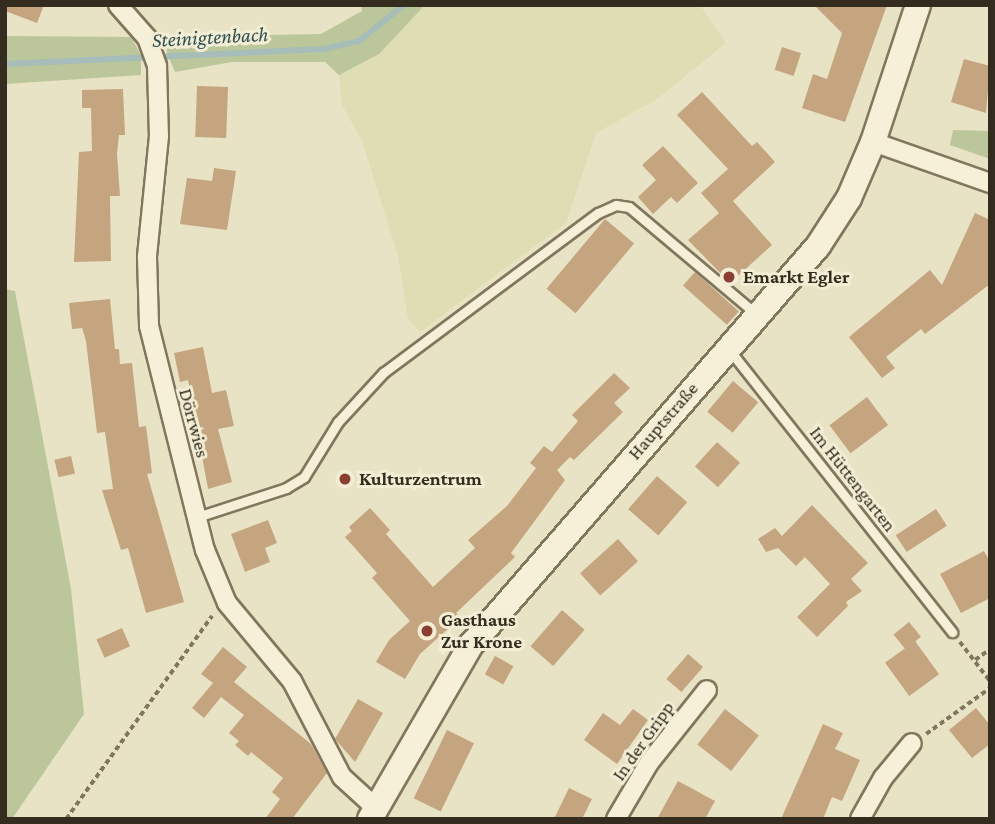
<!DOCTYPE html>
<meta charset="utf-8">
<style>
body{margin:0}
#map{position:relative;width:995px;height:824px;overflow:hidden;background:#e9e3c5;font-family:"Crimson Pro",serif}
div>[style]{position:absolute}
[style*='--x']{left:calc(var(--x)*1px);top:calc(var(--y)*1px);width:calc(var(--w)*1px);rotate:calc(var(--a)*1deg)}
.farmland>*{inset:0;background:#deddb3}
.green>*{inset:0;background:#bbc69a}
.stream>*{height:6px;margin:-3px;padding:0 3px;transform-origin:3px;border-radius:3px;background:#a6bdb9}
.building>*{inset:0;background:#c4a57f;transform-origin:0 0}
.path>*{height:3.5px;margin-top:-1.75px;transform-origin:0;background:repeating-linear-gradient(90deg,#82765d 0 5px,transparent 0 8.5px)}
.roads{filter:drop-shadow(2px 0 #82765d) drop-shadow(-2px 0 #82765d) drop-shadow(0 2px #82765d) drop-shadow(0 -2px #82765d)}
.lane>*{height:9px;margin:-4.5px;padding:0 4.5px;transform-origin:4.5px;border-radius:4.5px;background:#f5f0d7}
.street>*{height:18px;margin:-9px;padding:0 9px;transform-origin:9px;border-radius:9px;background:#f5f0d7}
.secondary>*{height:24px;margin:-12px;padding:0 12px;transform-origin:12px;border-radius:12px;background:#f5f0d7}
.dots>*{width:19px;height:19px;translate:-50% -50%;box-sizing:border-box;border:4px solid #f2edd4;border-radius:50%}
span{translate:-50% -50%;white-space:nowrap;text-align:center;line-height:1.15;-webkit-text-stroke:6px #f2edd4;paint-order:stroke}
.poi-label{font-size:19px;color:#342c1f;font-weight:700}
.left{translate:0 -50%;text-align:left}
.street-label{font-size:19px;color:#342c1f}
.water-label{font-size:21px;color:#305052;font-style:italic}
.frame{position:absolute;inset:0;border:7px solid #342c1f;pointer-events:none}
</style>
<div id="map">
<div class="farmland">
<i style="clip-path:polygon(425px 5px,700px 5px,726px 43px,657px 99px,596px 133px,566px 223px,420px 332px,408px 319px,398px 256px,362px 141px,342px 105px,339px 75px,379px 54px)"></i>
</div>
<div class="green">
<i style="clip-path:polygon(361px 5px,425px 5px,379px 54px,339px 75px,325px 62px,232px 62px,175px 72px,167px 53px,166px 37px,321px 34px,362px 11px)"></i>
<i style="clip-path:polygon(5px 36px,131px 37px,141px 55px,141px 75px,5px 84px)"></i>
<i style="clip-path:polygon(953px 130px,990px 131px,990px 159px,950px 145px)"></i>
<i style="clip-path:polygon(5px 289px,15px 291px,71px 589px,84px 714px,12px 819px,5px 819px)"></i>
</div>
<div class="stream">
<i style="--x:5;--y:64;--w:319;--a:-2.7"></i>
<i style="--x:324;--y:49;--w:36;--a:-13"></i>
<i style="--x:359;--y:41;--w:58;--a:-38.7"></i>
</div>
<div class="building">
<i style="clip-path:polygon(5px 5px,44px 5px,37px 23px,5px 11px)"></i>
<i style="clip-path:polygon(814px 5px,887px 5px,845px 122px,802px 108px,813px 74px,827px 79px,842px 33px)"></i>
<i style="left:782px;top:47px;width:20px;height:24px;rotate:18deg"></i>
<i style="clip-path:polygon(964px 59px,990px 66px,986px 113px,951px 102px)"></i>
<i style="left:197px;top:86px;width:31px;height:51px;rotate:2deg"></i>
<i style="clip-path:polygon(123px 89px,125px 135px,119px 135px,117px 154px,120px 196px,110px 196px,111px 261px,74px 262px,79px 152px,92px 151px,91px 108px,82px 108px,82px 90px)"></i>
<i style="clip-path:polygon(702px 92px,752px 146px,757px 142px,775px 162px,733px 201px,772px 245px,730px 283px,688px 240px,719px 213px,701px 193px,728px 169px,677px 115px)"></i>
<i style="clip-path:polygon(663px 146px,698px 183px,677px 203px,671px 197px,653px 214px,638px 197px,656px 180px,642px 165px)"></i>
<i style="clip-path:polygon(214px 168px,236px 171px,227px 230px,180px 224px,187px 178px,212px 181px)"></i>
<i style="clip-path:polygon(975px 213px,990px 220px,990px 284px,925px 334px,921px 329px,886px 357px,895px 368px,882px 378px,849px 337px,930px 270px,942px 285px)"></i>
<i style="left:605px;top:219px;width:38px;height:91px;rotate:40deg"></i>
<i style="left:695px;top:272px;width:59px;height:18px;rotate:42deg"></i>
<i style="clip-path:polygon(110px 299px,115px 349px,119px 349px,120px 364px,132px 363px,139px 427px,146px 426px,152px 473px,147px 474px,184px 602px,146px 613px,128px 548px,121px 550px,102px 490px,113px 489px,105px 432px,97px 433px,86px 341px,82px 328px,72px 329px,69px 303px)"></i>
<i style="clip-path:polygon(203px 347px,212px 393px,226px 390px,234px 426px,218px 429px,232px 482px,208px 489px,188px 380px,180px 382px,174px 353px)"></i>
<i style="clip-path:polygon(614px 373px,630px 388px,614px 403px,623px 412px,574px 460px,570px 457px,557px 470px,565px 480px,511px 553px,515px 557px,456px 613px,460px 618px,420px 654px,405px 679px,376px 662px,389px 640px,410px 621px,372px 578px,377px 573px,345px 537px,352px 531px,349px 527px,370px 508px,390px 530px,386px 534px,433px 587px,475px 548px,468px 540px,507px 506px,536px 468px,530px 463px,544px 446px,552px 452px,578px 421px,572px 415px)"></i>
<i style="left:733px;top:381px;width:33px;height:40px;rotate:40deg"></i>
<i style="left:867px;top:397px;width:35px;height:47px;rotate:53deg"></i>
<i style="left:717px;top:442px;width:31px;height:33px;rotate:42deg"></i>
<i style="left:71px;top:456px;width:18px;height:17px;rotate:77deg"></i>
<i style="left:657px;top:476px;width:40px;height:44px;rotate:41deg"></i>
<i style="clip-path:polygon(812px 505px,868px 563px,851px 579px,862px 591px,846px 602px,848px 606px,817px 637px,797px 617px,830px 584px,805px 557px,796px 566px,778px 548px,766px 552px,758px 539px,775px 528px,782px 536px)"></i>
<i style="left:936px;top:509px;width:20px;height:48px;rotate:57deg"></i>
<i style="clip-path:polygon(268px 520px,277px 543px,265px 548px,270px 562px,245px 572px,231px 534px)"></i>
<i style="left:618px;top:539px;width:30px;height:51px;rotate:48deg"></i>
<i style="clip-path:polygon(984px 551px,990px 562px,990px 598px,961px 613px,940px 574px)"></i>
<i style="left:562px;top:610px;width:30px;height:48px;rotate:41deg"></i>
<i style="left:909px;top:622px;width:19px;height:20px;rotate:51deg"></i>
<i style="left:122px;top:628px;width:20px;height:28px;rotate:66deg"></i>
<i style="left:915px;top:641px;width:41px;height:37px;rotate:54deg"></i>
<i style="clip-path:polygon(223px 647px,247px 667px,234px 682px,311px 744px,327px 773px,292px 819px,265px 819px,280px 799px,272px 792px,283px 778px,251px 752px,248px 756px,235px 745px,239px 741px,229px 733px,244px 715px,221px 697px,204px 718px,192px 708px,213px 683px,201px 674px)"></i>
<i style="left:688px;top:654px;width:20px;height:33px;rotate:41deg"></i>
<i style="left:495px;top:656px;width:21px;height:21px;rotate:29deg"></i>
<i style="clip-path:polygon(358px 699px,383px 713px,355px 762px,335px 739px)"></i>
<i style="clip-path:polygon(976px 708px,990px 725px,990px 744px,972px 758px,949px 730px)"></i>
<i style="clip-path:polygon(633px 709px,648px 720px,617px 764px,584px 740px,603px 713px,620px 725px)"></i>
<i style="left:725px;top:709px;width:43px;height:45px;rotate:38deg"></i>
<i style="clip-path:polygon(823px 724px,843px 733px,835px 749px,860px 760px,842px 801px,832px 797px,823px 819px,781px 819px)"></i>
<i style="left:447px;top:730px;width:30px;height:76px;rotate:26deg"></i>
<i style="clip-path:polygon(678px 781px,715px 801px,705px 819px,657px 819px)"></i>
<i style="clip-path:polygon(569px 788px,592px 799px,582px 819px,554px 819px)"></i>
</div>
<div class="path">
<i style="--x:960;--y:642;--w:49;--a:52.4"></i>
<i style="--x:975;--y:660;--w:19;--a:-36"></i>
<i style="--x:926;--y:734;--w:79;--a:-35.7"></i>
<i style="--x:66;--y:819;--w:250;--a:-54.3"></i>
</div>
<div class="roads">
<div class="lane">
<i style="--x:731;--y:352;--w:357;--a:51.7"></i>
<i style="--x:197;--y:517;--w:94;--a:-18"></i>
<i style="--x:286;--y:488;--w:21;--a:-31"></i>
<i style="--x:304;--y:477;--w:65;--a:-58.3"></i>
<i style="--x:338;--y:422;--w:67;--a:-47.4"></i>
<i style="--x:383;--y:373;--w:268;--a:-36.7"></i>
<i style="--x:598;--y:213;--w:20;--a:-24"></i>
<i style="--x:616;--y:205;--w:13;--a:9"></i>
<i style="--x:629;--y:207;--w:166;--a:40.1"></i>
</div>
<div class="street">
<i style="--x:118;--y:5;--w:44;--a:48.7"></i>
<i style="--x:147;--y:38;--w:30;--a:70"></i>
<i style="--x:157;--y:66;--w:70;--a:88.4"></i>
<i style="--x:159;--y:136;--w:122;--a:95.7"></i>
<i style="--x:147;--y:257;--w:69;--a:88.3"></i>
<i style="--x:149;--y:326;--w:231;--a:76"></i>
<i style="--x:205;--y:550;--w:57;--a:67.5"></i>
<i style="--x:227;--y:603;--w:102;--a:50.2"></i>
<i style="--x:292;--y:681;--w:108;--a:62.5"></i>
<i style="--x:342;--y:777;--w:46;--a:42.4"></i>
<i style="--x:873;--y:142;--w:124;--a:19.3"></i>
<i style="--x:616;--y:819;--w:65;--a:-59.5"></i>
<i style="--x:649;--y:763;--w:93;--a:-51.5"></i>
<i style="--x:860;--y:819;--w:47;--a:-60.7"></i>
<i style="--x:883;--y:778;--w:45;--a:-50.4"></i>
</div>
<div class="secondary">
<i style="--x:370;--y:819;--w:201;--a:-59.9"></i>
<i style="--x:471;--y:645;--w:529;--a:-48.99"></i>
<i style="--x:818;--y:246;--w:57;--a:-57.1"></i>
<i style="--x:849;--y:198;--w:61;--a:-66.8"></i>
<i style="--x:873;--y:142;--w:144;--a:-71.8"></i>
</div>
</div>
<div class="dots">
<i style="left:729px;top:277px;background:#8b3f33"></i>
<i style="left:345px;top:479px;background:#8b3f33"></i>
<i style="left:427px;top:631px;background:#8b3f33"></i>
</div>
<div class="poi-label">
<span class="left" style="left:743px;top:277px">Emarkt Egler</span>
<span class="left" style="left:359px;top:479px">Kulturzentrum</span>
<span class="left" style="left:441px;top:631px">Gasthaus<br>Zur Krone</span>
</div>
<div class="street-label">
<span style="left:663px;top:421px;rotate:-49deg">Hauptstraße</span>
<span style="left:194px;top:423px;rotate:75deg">Dörrwies</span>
<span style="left:853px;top:479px;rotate:52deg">Im Hüttengarten</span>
<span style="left:643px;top:741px;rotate:-55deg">In der Gripp</span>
</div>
<div class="water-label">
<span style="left:210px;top:37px;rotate:-3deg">Steinigtenbach</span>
</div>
<div class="frame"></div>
</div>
